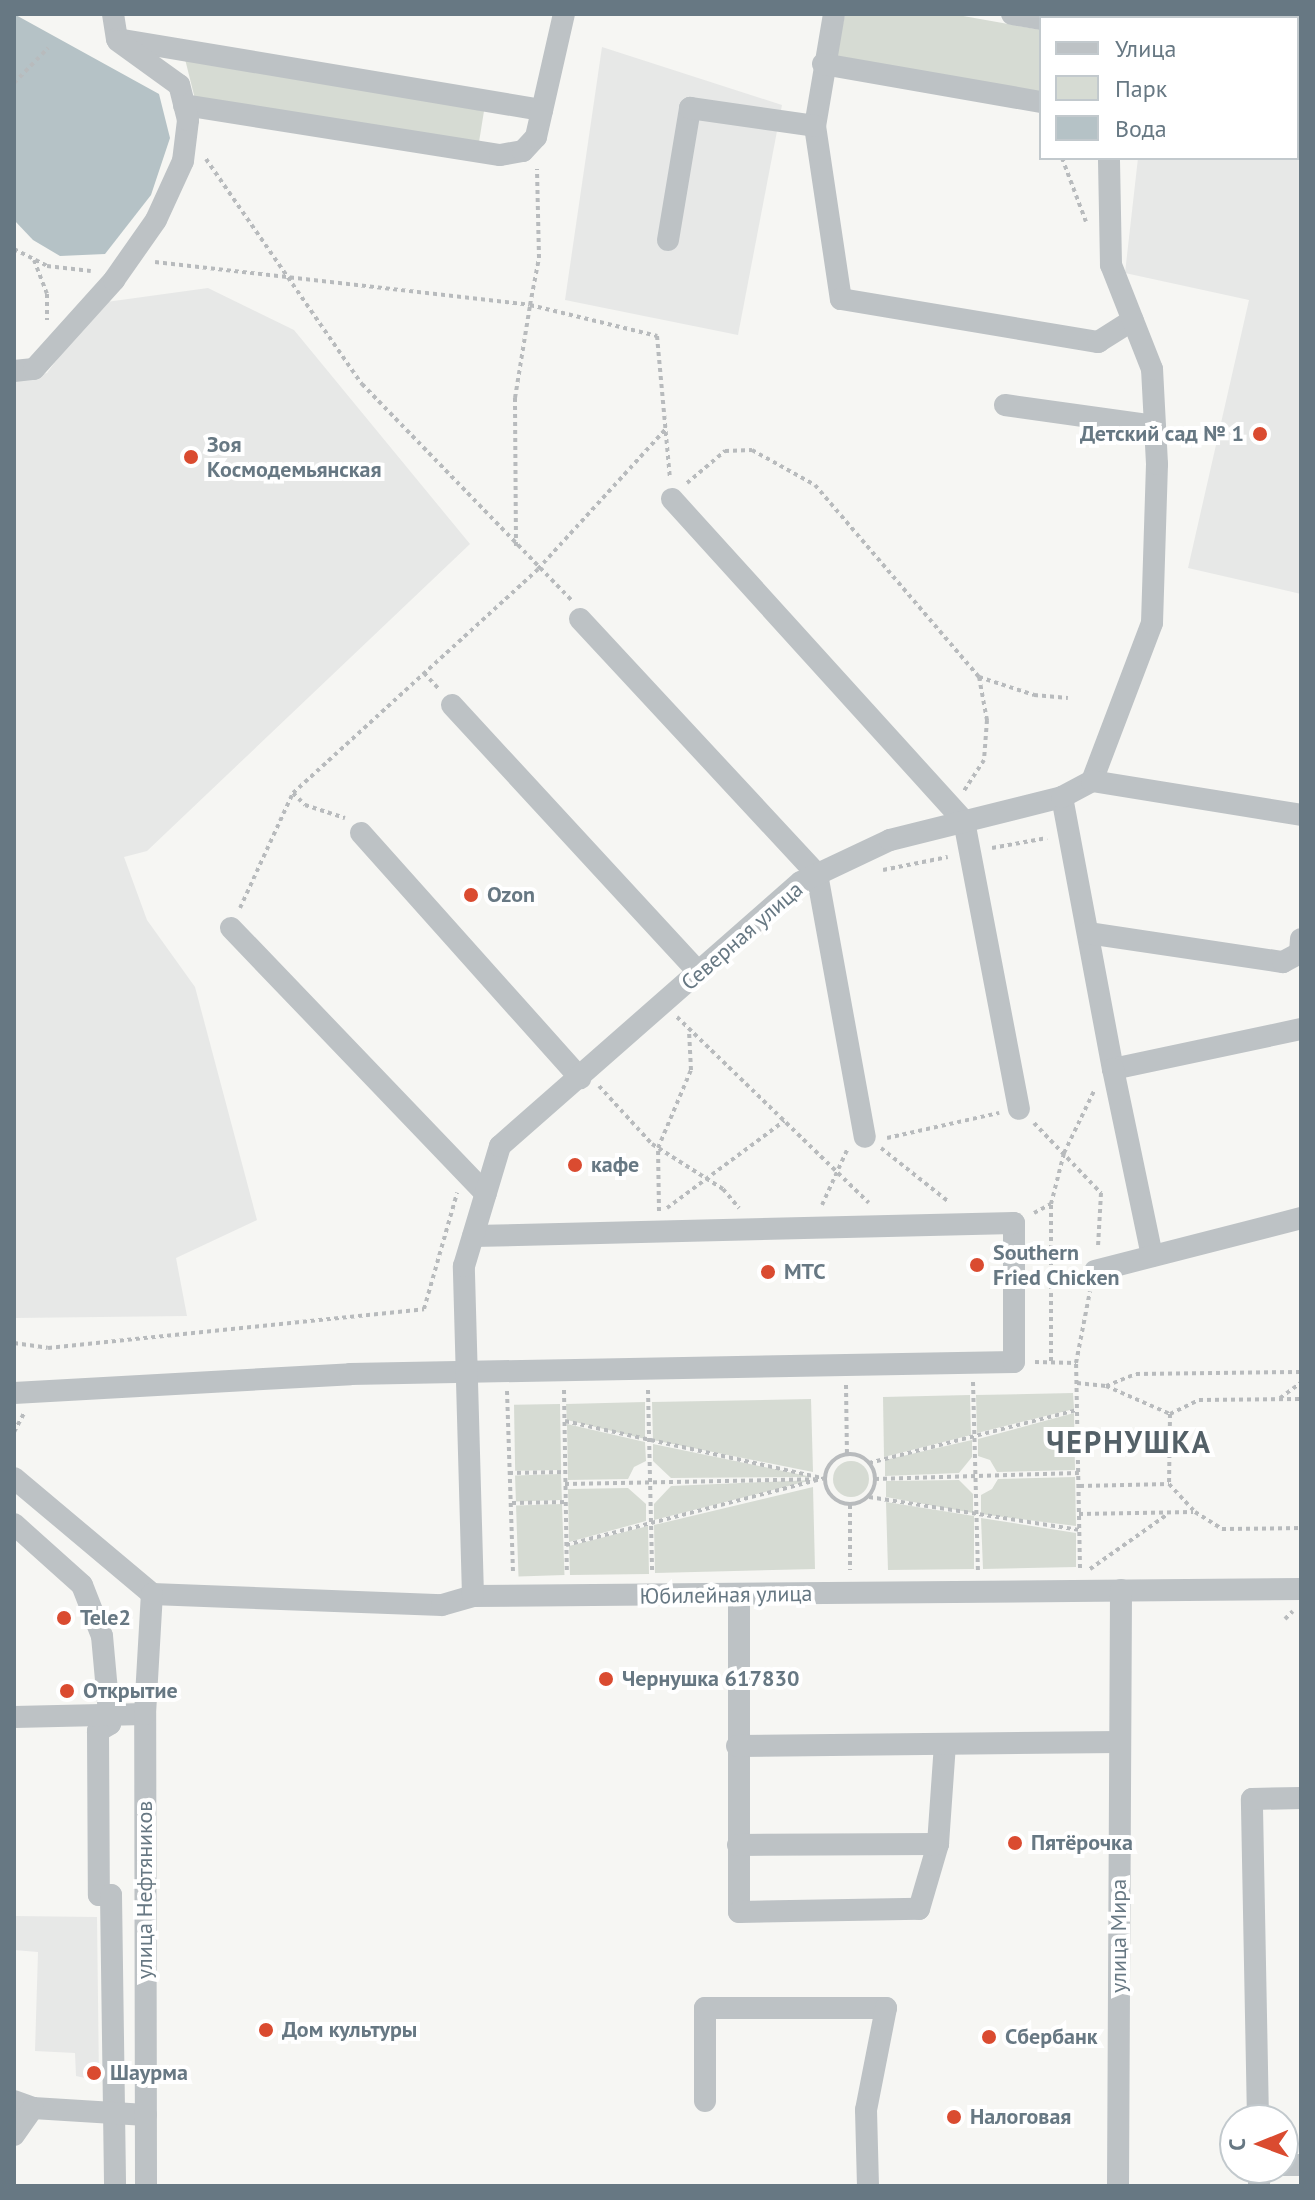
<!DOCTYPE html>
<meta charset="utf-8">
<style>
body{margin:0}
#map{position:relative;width:1315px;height:2200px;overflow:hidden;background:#f6f6f3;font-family:"PT Sans",sans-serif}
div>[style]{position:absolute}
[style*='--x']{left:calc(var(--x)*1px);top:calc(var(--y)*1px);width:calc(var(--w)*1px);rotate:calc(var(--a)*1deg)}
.built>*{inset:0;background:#e7e8e7}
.green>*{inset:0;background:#d6dbd3;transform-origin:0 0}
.round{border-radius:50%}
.water>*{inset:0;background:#b5c2c6}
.path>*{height:4px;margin-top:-2px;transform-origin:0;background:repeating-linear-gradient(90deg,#b8bbbd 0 4px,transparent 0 8px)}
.path>.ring{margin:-2px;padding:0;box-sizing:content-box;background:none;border:4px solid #b8bbbd;border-radius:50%}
.minor>*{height:22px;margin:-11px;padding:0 11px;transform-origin:11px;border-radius:11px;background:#bdc2c5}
.dots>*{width:22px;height:22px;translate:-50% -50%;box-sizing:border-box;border:4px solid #fff;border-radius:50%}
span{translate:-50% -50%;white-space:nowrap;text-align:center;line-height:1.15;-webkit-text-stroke:8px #fff;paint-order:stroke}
.poi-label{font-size:22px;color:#677883;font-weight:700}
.right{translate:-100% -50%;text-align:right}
.left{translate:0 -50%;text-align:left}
.street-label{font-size:22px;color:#677883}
.district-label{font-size:30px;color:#546168;font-weight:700;letter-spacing:2px}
.frame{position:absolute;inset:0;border:16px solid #677883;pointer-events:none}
.legend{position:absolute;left:1039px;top:16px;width:260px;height:144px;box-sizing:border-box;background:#fff;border:2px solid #c2c9cd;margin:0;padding:10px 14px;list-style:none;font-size:24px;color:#677883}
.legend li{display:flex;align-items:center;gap:16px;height:40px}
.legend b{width:40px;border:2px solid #c2c9cd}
.north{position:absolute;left:1219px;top:2104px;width:80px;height:80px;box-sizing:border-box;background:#fff;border:2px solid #c2c9cd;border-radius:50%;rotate:269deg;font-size:22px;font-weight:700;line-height:32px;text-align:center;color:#677883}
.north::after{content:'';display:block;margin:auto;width:28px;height:36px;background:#da4b30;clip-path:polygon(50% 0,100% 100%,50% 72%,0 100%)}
</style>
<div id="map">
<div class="built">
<i style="clip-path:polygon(602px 47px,782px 105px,738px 335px,565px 300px)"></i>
<i style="clip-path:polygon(1297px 132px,1301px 133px,1301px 594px,1188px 568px,1249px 300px,1125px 273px,1138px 158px,1297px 158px)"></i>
<i style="clip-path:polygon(208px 288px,294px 330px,470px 544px,147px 851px,124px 857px,147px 920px,195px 987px,257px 1220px,176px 1258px,187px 1316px,14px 1318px,14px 379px,47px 373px,99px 303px)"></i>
<i style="clip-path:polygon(14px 1916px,97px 1917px,99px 2081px,76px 2076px,75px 2053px,35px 2051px,38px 1952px,14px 1950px)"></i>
</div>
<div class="green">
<i style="clip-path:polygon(845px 14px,952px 14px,1041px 30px,1041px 93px,835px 61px)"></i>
<i style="clip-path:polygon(185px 59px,484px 111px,479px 142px,195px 99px)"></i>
<i style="clip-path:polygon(1073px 1393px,1074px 1409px,977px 1433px,976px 1395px)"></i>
<i style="clip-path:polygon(970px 1395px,971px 1435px,884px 1457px,883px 1397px)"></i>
<i style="clip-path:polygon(811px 1399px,813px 1472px,653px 1440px,652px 1402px)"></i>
<i style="clip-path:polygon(645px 1402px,645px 1439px,567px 1420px,566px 1404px)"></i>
<i style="left:560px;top:1404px;width:66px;height:46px;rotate:89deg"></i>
<i style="clip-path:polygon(1074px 1413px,1075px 1470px,997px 1472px,990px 1460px,978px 1456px,978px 1439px)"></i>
<i style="clip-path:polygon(567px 1424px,645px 1442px,646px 1461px,634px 1467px,628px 1479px,568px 1480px)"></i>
<i style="clip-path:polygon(972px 1440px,972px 1457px,959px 1473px,885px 1476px,885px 1460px)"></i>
<i style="clip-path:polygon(653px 1444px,812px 1477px,671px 1478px,653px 1461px)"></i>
<i class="round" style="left:833px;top:1461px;width:36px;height:36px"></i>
<i style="left:561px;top:1474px;width:26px;height:46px;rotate:88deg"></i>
<i style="clip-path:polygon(1075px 1477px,1076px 1526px,981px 1514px,981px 1495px,992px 1489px,998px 1479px)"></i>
<i style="clip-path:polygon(812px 1480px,654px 1520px,654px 1504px,671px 1486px)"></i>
<i style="clip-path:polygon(959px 1480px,973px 1494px,973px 1513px,886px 1497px,886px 1481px)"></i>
<i style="clip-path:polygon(813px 1487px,815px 1569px,655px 1573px,654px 1525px)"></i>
<i style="clip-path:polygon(628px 1488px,646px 1504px,646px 1521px,569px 1542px,568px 1489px)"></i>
<i style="clip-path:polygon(886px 1502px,974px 1516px,974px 1569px,888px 1570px)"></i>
<i style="left:562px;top:1504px;width:71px;height:46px;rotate:88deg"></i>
<i style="clip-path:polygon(981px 1518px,1076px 1533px,1076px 1567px,983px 1569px)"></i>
<i style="clip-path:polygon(648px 1526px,649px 1574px,570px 1575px,569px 1546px)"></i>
</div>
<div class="water">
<i style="clip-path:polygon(14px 14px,159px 94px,170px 138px,151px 195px,105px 254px,60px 256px,33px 240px,14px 220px)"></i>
</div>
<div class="path">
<i style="--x:14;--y:83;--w:49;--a:-45.8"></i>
<i style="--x:1062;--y:158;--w:68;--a:69.4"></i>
<i style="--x:206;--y:159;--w:274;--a:55.3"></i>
<i style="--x:362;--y:384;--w:302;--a:45.9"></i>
<i style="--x:14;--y:249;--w:37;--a:27"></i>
<i style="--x:47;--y:266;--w:44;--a:6.5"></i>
<i style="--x:34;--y:260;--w:36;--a:69"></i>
<i style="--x:47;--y:294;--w:26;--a:90"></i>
<i style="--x:155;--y:262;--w:377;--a:6.5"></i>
<i style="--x:530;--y:305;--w:48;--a:-79.2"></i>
<i style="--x:539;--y:258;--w:89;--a:-91.3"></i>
<i style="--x:687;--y:483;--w:50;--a:-40.1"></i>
<i style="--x:725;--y:451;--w:27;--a:-2"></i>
<i style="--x:752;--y:450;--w:72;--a:29.1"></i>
<i style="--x:815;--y:485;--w:253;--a:49.5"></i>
<i style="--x:979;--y:677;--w:44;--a:79.5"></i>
<i style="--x:987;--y:720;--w:40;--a:94.3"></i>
<i style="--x:984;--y:760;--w:37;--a:123"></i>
<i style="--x:516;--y:546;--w:148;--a:-90.4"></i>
<i style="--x:515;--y:398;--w:94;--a:-80.8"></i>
<i style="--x:530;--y:305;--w:131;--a:13.7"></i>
<i style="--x:657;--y:336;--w:143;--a:84.8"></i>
<i style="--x:424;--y:673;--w:21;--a:47"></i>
<i style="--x:979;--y:677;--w:58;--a:18.1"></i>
<i style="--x:1034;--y:695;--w:34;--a:5"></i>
<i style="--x:293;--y:793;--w:17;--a:45"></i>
<i style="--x:305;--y:805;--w:42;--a:18"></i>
<i style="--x:992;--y:848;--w:56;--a:-10.3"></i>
<i style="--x:883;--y:870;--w:66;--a:-11.3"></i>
<i style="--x:240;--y:908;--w:127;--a:-65.3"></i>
<i style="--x:293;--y:793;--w:332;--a:-42.4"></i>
<i style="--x:538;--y:569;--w:190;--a:-47.6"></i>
<i style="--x:677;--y:1017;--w:267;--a:44.1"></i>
<i style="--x:599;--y:1086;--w:79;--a:47.6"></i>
<i style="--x:652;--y:1144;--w:84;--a:32.4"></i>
<i style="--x:723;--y:1189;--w:25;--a:50"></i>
<i style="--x:1034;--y:1123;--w:97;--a:46.3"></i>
<i style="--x:1101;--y:1193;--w:54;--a:93.2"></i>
<i style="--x:887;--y:1138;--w:115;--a:-12.6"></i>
<i style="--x:881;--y:1148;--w:87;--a:38.5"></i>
<i style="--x:822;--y:1205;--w:63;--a:-65.5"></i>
<i style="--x:1051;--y:1205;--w:158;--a:90"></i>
<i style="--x:667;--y:1208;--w:146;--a:-36.6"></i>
<i style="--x:659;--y:1211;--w:63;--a:-90.9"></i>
<i style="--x:658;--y:1148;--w:85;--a:-67.1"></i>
<i style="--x:691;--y:1070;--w:40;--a:-92.9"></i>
<i style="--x:1034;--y:1213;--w:19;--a:-28"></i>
<i style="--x:1051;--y:1204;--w:53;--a:-75.7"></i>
<i style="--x:1064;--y:1153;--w:71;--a:-64.2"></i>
<i style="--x:14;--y:1343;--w:34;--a:8"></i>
<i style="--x:48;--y:1348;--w:378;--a:-5.9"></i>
<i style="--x:424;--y:1309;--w:121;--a:-74.1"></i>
<i style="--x:1035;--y:1362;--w:41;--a:1.4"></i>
<i style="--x:973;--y:1382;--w:188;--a:88.5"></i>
<i style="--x:1077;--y:1383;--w:29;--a:6"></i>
<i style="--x:1106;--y:1386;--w:70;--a:23.6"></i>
<i style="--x:1170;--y:1414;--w:32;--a:-26"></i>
<i style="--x:1199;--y:1400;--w:102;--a:-0.6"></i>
<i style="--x:846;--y:1385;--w:69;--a:89.2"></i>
<i style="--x:1106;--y:1386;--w:32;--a:-22"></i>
<i style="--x:1136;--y:1374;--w:165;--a:-0.7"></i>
<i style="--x:564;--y:1390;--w:183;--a:89.1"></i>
<i style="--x:648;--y:1390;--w:183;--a:88.7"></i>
<i style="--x:507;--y:1391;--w:183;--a:88.1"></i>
<i style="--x:1280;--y:1398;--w:26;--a:-36"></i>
<i style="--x:1170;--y:1414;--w:70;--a:90.8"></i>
<i style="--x:1169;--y:1484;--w:38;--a:47"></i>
<i style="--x:1195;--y:1512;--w:32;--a:32"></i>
<i style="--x:1222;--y:1529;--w:79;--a:-0.7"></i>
<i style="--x:565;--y:1421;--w:264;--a:12.5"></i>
<i style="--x:14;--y:1432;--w:21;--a:-62"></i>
<i class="ring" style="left:825px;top:1454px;width:46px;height:46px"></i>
<i style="--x:869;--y:1463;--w:215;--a:-14.3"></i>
<i style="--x:509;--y:1473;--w:56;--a:-1"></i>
<i style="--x:875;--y:1479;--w:204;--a:-1.7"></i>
<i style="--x:565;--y:1484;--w:250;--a:-1.1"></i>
<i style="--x:1080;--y:1486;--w:89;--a:-1.3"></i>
<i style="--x:869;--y:1497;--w:214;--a:8.9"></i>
<i style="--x:512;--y:1503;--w:54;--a:-1.1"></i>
<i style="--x:850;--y:1505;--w:65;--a:90"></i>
<i style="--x:1079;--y:1514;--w:114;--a:-1"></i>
<i style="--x:566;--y:1545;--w:268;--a:-14.5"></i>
<i style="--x:1080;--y:1568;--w:205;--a:-91.1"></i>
<i style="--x:1076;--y:1363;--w:73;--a:-79"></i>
<i style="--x:1090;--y:1569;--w:95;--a:-35.2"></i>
<i style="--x:1285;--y:1619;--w:11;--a:-45"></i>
</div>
<div class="minor">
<i style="--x:113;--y:14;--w:25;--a:81"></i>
<i style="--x:117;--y:39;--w:431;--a:9.5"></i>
<i style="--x:834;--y:14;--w:114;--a:99.6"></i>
<i style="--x:815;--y:126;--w:175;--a:81.5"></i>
<i style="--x:841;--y:299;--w:261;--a:9.5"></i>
<i style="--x:1098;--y:342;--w:41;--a:-32.2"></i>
<i style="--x:1012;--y:14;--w:29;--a:10"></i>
<i style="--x:1129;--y:18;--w:4;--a:-90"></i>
<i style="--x:823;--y:64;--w:221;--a:9.9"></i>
<i style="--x:184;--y:105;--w:320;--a:9"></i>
<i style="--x:500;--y:155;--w:23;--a:-10"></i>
<i style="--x:523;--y:151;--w:19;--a:-47"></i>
<i style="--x:536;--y:137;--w:126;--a:-77.2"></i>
<i style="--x:668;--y:240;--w:134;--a:-80.5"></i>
<i style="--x:690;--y:108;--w:126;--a:8.2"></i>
<i style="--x:14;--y:371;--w:20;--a:-6"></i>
<i style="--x:34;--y:369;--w:120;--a:-48"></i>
<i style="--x:114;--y:280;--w:73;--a:-55"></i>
<i style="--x:156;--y:220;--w:65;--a:-65.4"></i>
<i style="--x:183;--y:161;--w:41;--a:-83"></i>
<i style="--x:188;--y:120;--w:36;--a:-104"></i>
<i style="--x:179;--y:85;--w:75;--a:-144.2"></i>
<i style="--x:1005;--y:405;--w:151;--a:8"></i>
<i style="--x:672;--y:499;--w:435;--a:47.8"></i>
<i style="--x:964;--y:821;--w:293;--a:79.2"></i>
<i style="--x:580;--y:619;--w:348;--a:47.1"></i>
<i style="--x:817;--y:874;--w:267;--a:79.7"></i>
<i style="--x:452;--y:705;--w:364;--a:47.3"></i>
<i style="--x:1092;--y:781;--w:169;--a:-69.2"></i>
<i style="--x:1152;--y:623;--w:159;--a:-88.2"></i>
<i style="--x:1157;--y:464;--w:95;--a:-93"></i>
<i style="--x:1152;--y:369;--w:112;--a:-111.5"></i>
<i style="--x:1111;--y:265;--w:107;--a:-91.1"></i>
<i style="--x:1062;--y:797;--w:277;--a:79.4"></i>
<i style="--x:1113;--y:1069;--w:192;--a:-12"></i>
<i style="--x:361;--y:833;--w:329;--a:48.2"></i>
<i style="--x:231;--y:928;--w:368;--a:46.2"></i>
<i style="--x:1088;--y:933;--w:197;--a:8.5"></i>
<i style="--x:1283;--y:962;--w:19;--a:-28"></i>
<i style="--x:1300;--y:953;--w:14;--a:-86"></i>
<i style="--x:1113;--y:1069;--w:191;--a:78.2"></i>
<i style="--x:1095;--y:1271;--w:213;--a:-14.4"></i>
<i style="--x:14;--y:1393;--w:337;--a:-3.2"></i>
<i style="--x:350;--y:1374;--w:664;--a:-1.04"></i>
<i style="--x:1014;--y:1362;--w:139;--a:-90"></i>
<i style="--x:1014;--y:1223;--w:541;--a:178.62"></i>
<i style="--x:14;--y:1478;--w:180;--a:40"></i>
<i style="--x:14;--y:1524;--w:91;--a:41.9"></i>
<i style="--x:82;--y:1585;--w:55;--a:68.6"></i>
<i style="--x:102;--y:1636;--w:88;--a:84.8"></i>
<i style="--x:110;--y:1724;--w:14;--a:150"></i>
<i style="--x:98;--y:1731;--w:164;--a:89.7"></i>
<i style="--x:99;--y:1895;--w:12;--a:0"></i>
<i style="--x:111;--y:1895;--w:291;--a:89.2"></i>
<i style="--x:152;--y:1594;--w:290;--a:2.2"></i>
<i style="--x:442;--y:1605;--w:32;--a:-16"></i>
<i style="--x:473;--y:1596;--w:828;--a:-0.48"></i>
<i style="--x:739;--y:1594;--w:318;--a:90"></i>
<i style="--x:739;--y:1912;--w:180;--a:-1"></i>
<i style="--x:919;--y:1909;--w:68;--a:-73.7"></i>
<i style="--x:938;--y:1844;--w:100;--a:-86"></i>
<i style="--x:473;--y:1596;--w:330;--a:-91.6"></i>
<i style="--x:464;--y:1266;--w:125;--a:-73.3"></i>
<i style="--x:500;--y:1146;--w:400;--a:-41.3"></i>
<i style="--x:801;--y:882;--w:98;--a:-25.3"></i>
<i style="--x:890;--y:840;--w:177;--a:-14"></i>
<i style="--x:1062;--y:797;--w:34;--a:-28"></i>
<i style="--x:1092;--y:781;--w:212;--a:9.2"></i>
<i style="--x:14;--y:1717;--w:131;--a:-1.3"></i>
<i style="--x:737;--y:1746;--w:382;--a:-0.6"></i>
<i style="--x:738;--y:1845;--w:200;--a:-0.3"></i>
<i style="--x:14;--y:2101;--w:20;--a:20"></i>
<i style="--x:33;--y:2108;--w:113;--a:3.5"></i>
<i style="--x:705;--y:2101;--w:93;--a:-90"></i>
<i style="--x:705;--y:2008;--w:181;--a:0"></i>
<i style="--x:886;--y:2008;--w:104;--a:101.1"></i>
<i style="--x:866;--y:2110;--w:76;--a:88.5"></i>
<i style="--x:1258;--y:2120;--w:321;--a:-91.1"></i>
<i style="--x:1252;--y:1799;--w:49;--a:-1.2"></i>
<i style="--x:14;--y:2135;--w:33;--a:-55"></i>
<i style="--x:1283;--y:2165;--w:18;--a:0"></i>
<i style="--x:1259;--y:2168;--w:18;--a:90"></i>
<i style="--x:146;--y:2186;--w:472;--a:-90.1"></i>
<i style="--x:145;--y:1714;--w:120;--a:-86.7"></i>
<i style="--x:1118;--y:2186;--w:596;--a:-89.71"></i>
</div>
<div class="dots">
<i style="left:1260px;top:434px;background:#da4b30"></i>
<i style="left:191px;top:457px;background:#da4b30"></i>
<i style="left:471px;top:895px;background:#da4b30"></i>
<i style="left:575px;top:1165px;background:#da4b30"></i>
<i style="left:977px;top:1265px;background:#da4b30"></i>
<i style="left:768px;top:1272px;background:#da4b30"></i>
<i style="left:64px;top:1618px;background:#da4b30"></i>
<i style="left:606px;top:1679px;background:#da4b30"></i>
<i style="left:67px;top:1691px;background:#da4b30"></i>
<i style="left:1015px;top:1843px;background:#da4b30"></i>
<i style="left:266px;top:2030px;background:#da4b30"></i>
<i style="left:989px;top:2037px;background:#da4b30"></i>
<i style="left:94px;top:2073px;background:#da4b30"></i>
<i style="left:954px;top:2117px;background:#da4b30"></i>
</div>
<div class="poi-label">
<span class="right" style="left:1244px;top:434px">Детский сад № 1</span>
<span class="left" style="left:207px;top:457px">Зоя<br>Космодемьянская</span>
<span class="left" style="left:487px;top:895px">Ozon</span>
<span class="left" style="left:591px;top:1165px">кафе</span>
<span class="left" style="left:993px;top:1265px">Southern<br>Fried Chicken</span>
<span class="left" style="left:784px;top:1272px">МТС</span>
<span class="left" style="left:80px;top:1618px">Tele2</span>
<span class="left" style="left:622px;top:1679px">Чернушка 617830</span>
<span class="left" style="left:83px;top:1691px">Открытие</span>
<span class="left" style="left:1031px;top:1843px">Пятёрочка</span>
<span class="left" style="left:282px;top:2030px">Дом культуры</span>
<span class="left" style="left:1005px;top:2037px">Сбербанк</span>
<span class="left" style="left:110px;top:2073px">Шаурма</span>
<span class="left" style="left:970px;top:2117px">Налоговая</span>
</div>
<div class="street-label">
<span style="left:742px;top:936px;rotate:-41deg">Северная улица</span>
<span style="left:726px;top:1595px;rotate:-1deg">Юбилейная улица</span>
<span style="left:145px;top:1890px;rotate:-90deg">улица Нефтяников</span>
<span style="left:1119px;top:1936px;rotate:-90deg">улица Мира</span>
</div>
<div class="district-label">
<span style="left:1129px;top:1442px">ЧЕРНУШКА</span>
</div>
<div class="frame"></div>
<ul class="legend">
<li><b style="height:10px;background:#bdc2c5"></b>Улица</li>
<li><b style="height:22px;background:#d6dbd3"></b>Парк</li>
<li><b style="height:22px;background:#b5c2c6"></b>Вода</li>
</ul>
<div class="north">С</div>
</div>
